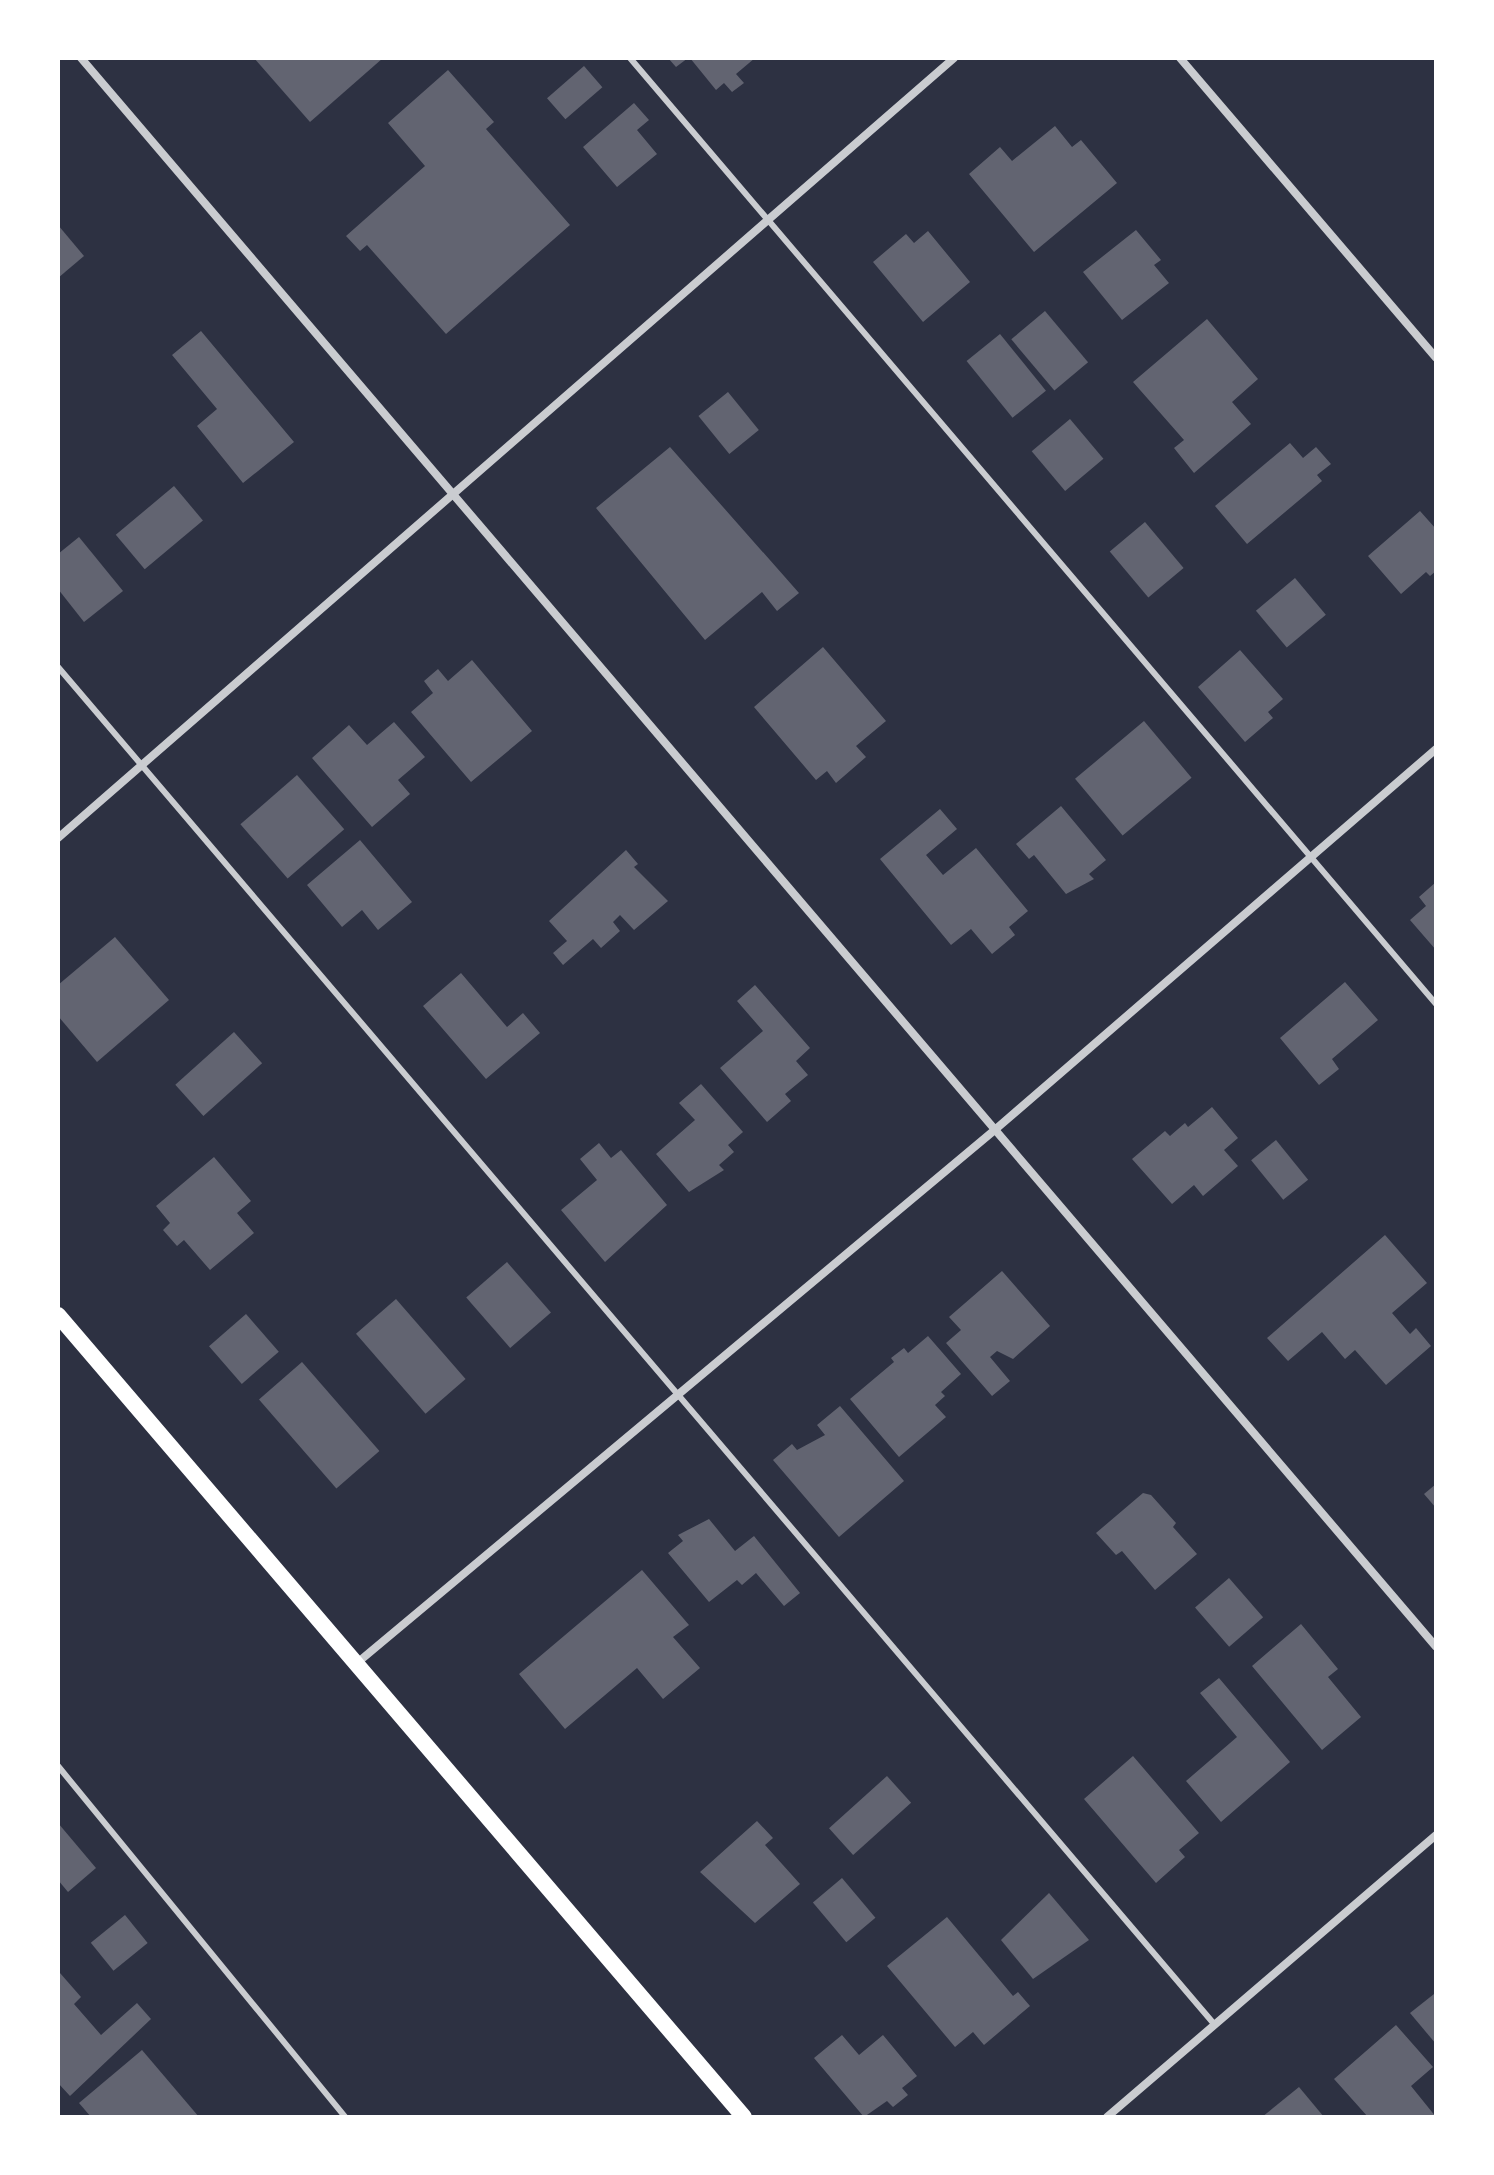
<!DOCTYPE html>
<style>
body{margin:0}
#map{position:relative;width:1494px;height:2175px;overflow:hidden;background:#2d3142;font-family:"Open Sans",sans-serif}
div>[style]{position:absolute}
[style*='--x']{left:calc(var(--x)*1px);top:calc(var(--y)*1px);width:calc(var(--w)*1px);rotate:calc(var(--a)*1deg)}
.building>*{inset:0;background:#626471;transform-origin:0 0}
.service>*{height:6px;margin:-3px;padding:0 3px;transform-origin:3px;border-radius:3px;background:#caccd0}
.minor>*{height:8px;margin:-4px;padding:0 4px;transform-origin:4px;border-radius:4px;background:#caccd0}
.secondary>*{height:16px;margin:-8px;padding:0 8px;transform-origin:8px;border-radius:8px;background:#fff}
span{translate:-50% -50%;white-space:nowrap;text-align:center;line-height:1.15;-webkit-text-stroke:8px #fff;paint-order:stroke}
.frame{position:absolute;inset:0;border:60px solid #fff;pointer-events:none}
</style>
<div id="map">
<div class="building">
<i style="clip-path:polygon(254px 58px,383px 58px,310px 122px)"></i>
<i style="clip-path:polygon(668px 58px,688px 58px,676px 67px)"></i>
<i style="clip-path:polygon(690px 58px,755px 58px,736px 74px,744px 83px,732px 92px,724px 83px,716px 90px)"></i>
<i style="left:584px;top:66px;width:28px;height:49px;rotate:49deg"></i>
<i style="clip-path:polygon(448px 70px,494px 122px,486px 129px,570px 225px,446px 334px,367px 245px,360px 251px,346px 236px,425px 166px,388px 123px)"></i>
<i style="clip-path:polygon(634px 103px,649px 120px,637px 130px,657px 154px,617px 187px,583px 147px)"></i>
<i style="clip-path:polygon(1055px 126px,1072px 147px,1081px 140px,1117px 183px,1034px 252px,969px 174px,1000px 147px,1012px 161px)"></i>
<i style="clip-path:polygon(58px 225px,84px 256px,58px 278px)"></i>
<i style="clip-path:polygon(1136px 230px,1161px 260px,1154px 265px,1169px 283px,1122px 320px,1083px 272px)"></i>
<i style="clip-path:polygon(928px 231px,970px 282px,923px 322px,873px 262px,906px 234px,914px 243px)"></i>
<i style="left:1045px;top:311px;width:67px;height:44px;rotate:50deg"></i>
<i style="clip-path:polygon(1207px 319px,1258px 379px,1232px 402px,1251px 424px,1194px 473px,1174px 448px,1184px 440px,1133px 382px)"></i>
<i style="clip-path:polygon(201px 331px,294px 442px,243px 483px,197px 426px,217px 409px,172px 355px)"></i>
<i style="left:1000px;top:334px;width:73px;height:43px;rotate:51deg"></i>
<i style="left:728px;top:392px;width:49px;height:38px;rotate:51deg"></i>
<i style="left:1070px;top:419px;width:52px;height:50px;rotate:50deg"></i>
<i style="clip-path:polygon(1290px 443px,1303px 458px,1316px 447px,1331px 464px,1317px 475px,1322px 481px,1247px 544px,1215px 506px)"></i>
<i style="clip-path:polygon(670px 447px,799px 593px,777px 611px,762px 592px,705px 640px,596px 508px)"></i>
<i style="left:174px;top:486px;width:45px;height:76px;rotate:50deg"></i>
<i style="clip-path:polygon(1420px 511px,1436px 529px,1436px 571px,1430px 576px,1426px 572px,1401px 594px,1368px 556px)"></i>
<i style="left:1145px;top:522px;width:60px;height:46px;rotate:50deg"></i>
<i style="clip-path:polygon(79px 537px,123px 591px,84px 622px,58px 589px,58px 554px)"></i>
<i style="left:1295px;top:578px;width:48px;height:51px;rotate:50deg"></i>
<i style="clip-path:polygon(823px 647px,886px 721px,856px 746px,866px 757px,836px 783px,827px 771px,816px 780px,754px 707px)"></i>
<i style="clip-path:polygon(1240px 650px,1283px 699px,1268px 712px,1273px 718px,1245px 742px,1198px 687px)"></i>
<i style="clip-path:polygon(472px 660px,532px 731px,471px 782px,411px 712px,433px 693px,424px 681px,438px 669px,448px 681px)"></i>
<i style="left:1144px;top:721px;width:74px;height:90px;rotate:50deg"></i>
<i style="clip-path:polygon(394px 722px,425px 757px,398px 780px,410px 794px,372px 827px,312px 758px,349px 725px,367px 745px)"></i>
<i style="left:297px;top:775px;width:72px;height:75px;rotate:49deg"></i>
<i style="clip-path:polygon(1061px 806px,1106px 860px,1089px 874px,1094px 879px,1066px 894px,1034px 855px,1029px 859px,1016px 844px)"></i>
<i style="clip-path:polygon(940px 809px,957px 829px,926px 855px,943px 875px,976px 848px,1028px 911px,1009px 927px,1015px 935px,992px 954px,971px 929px,951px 945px,880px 859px)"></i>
<i style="clip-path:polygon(360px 840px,412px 902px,378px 930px,362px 910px,342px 927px,307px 885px)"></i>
<i style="clip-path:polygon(626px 850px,638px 864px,634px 867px,668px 901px,634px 930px,620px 915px,613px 922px,620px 931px,601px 948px,593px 939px,563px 965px,553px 953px,567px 941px,549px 921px)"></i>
<i style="clip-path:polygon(1436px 882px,1436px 950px,1410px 920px,1426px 906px,1419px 897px)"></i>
<i style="clip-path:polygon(115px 937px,169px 1000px,97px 1062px,58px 1016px,58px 985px)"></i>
<i style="clip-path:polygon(461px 973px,507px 1027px,523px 1013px,540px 1033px,486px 1079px,423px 1006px)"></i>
<i style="clip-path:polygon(1345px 982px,1378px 1020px,1332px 1059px,1339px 1069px,1319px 1085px,1280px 1038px)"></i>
<i style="clip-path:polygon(755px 985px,810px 1048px,796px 1061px,808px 1075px,785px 1094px,791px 1101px,767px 1122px,720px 1068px,763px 1031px,737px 1001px)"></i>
<i style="left:234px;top:1032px;width:42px;height:79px;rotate:48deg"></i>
<i style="clip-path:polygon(701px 1084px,743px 1132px,728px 1145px,734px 1152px,719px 1165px,724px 1170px,689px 1192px,656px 1154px,695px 1120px,679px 1103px)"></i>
<i style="clip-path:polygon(1212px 1107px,1238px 1138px,1224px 1150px,1238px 1166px,1203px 1196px,1194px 1185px,1172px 1204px,1132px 1159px,1165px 1131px,1170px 1136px,1185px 1123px,1188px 1127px)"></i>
<i style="left:1276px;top:1140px;width:51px;height:32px;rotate:51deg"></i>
<i style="clip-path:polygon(599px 1143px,611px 1158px,621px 1150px,667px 1205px,605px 1262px,561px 1210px,597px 1180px,580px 1159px)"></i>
<i style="clip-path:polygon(214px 1157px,251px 1201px,237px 1213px,254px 1233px,210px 1270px,184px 1240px,177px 1246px,163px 1230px,170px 1223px,156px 1206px)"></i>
<i style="clip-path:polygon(1385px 1235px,1427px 1283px,1392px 1313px,1410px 1334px,1416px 1328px,1431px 1346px,1386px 1385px,1355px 1350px,1345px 1359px,1322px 1332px,1288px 1361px,1267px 1338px)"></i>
<i style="left:507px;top:1262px;width:67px;height:54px;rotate:49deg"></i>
<i style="clip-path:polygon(1002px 1271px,1050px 1326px,1013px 1359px,997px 1351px,990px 1357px,1010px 1381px,992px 1396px,946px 1343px,961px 1330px,949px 1317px)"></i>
<i style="left:396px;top:1299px;width:106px;height:53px;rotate:49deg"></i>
<i style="left:246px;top:1314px;width:50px;height:49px;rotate:49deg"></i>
<i style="clip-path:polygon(928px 1336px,961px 1374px,941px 1392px,945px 1396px,935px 1405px,946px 1417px,899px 1457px,850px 1399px,894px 1362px,891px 1358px,904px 1348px,908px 1353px)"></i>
<i style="left:302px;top:1362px;width:118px;height:57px;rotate:49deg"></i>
<i style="clip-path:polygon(840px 1406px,904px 1481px,839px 1537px,773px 1460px,792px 1444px,797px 1450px,825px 1435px,817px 1425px)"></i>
<i style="clip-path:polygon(1436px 1484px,1436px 1508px,1424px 1494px)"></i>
<i style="clip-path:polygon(1143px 1493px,1151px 1495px,1176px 1523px,1173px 1527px,1197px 1554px,1155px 1590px,1122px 1551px,1116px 1555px,1096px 1533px)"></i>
<i style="clip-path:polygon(709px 1519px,735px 1551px,754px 1536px,800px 1593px,784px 1606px,756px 1573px,742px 1585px,737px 1580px,709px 1602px,668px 1553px,683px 1541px,678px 1535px)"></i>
<i style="clip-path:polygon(642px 1570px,689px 1625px,673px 1637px,700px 1668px,663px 1699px,637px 1668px,565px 1729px,519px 1674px)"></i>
<i style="left:1229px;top:1578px;width:52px;height:45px;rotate:49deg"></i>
<i style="clip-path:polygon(1301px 1624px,1338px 1669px,1328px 1677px,1361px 1717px,1322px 1750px,1252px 1666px)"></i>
<i style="clip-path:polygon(1219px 1678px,1290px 1762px,1221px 1822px,1186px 1781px,1237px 1737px,1200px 1693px)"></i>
<i style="clip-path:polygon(1133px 1756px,1199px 1833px,1179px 1850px,1185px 1857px,1156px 1883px,1084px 1799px)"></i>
<i style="left:887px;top:1776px;width:36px;height:78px;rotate:48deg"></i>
<i style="clip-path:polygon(757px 1821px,773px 1838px,765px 1845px,800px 1884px,755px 1923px,700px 1872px)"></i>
<i style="clip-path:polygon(58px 1823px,96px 1868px,68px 1892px,58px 1880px)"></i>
<i style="left:842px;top:1878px;width:52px;height:38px;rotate:50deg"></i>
<i style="clip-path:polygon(1049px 1893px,1089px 1940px,1033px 1979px,1001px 1940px)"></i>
<i style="left:125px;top:1915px;width:36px;height:44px;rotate:51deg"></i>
<i style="clip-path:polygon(947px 1917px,1013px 1996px,1018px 1992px,1030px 2006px,984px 2045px,973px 2032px,955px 2047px,887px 1966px)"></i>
<i style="clip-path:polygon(60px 1973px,81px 1997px,74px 2004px,101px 2035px,137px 2003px,151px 2019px,70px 2096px,58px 2083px)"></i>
<i style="clip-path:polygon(1434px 1994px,1436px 1997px,1436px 2044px,1410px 2013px)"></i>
<i style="clip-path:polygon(1396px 2025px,1433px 2067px,1411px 2086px,1436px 2117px,1368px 2117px,1334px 2079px)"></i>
<i style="clip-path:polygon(842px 2035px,859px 2055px,883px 2035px,917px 2076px,902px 2088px,908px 2095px,893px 2107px,887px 2101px,864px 2117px,814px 2058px)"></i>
<i style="clip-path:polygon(142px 2050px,199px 2117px,91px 2117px,79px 2103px)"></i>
<i style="clip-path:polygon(1299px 2087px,1324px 2117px,1262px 2117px)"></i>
</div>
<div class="service">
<i style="--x:630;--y:58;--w:1243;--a:49.57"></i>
<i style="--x:58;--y:667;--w:1783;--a:49.57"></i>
<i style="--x:58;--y:1766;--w:453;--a:50.7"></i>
</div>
<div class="minor">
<i style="--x:81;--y:58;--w:2088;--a:49.54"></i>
<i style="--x:1180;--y:58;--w:394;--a:49.5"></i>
<i style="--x:58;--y:838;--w:1188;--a:-41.04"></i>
<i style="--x:357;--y:1663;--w:834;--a:-39.89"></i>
<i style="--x:997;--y:1128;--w:580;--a:-40.8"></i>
<i style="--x:1107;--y:2117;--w:433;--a:-40.6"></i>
</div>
<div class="secondary">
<i style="--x:58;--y:1315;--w:1055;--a:49.46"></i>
</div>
<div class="frame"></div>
</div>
